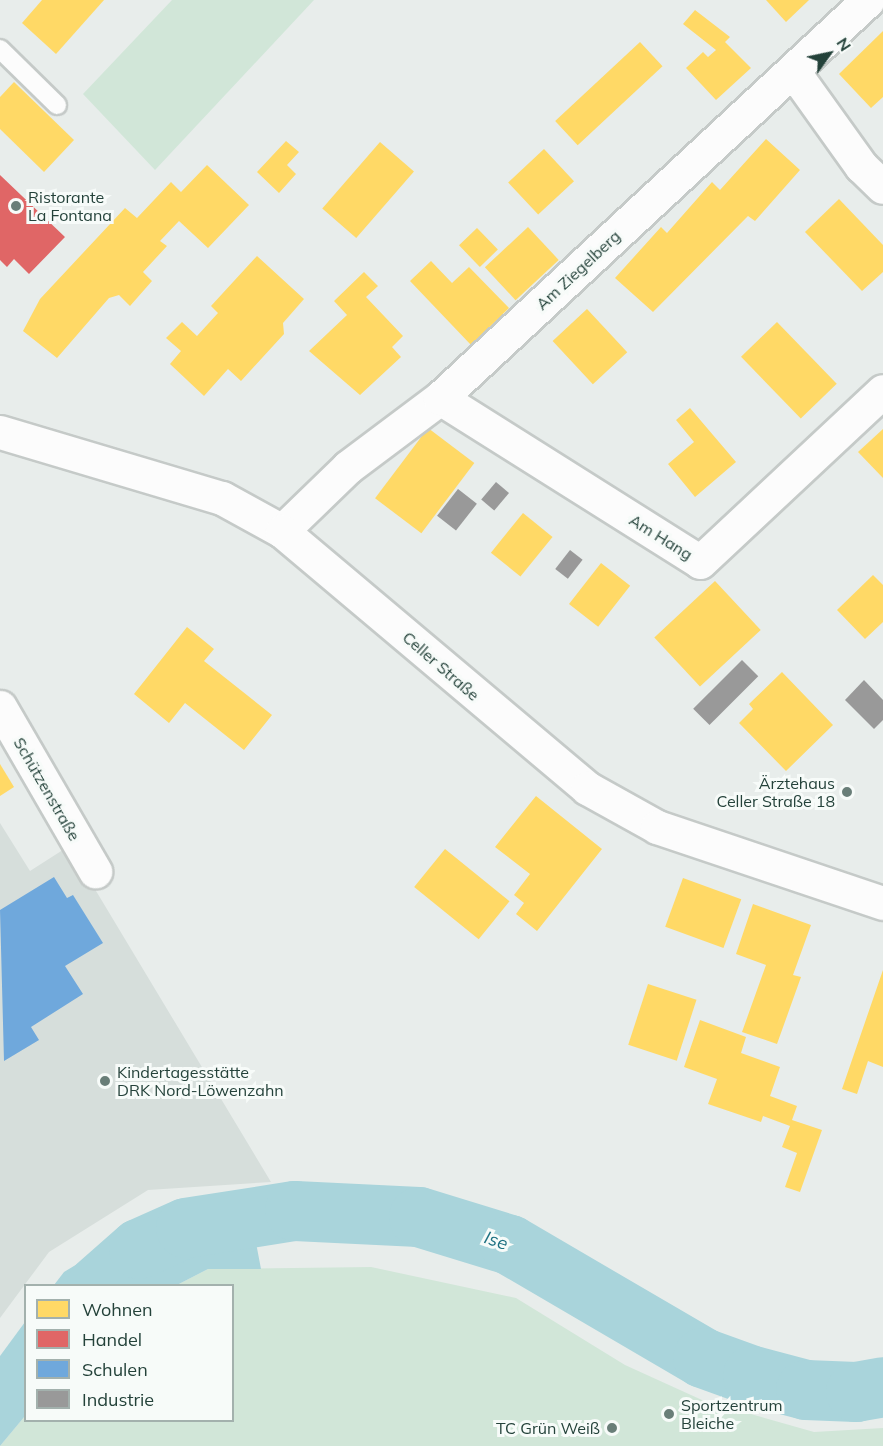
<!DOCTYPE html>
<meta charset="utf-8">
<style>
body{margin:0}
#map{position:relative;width:883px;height:1446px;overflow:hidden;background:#e8edeb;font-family:Mulish,sans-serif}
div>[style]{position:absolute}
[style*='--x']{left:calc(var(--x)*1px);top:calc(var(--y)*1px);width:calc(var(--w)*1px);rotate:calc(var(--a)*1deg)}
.built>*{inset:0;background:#d6dedb}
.green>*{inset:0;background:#d1e6d8}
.water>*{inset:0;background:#a9d4db}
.homes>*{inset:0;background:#ffd966;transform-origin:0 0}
.shops>*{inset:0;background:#e06666}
.schools>*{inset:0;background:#6fa8dc}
.industry>*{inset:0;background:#999;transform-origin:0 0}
.river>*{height:60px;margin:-30px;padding:0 30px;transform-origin:30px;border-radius:30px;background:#a9d4db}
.roads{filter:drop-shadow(2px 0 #c5cac8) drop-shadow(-2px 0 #c5cac8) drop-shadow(0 2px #c5cac8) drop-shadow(0 -2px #c5cac8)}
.lane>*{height:18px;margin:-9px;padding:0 9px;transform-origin:9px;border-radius:9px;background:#fcfcfc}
.street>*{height:33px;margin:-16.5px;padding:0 16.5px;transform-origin:16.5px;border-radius:16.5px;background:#fcfcfc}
.secondary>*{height:33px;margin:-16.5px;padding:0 16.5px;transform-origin:16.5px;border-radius:16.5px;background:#fcfcfc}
.dots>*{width:16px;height:16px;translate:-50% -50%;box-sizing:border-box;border:3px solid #f7fbf9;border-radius:50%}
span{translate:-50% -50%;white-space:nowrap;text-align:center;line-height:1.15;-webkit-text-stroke:6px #f7fbf9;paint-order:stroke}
.poi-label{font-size:16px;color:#24423a}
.left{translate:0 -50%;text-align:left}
.right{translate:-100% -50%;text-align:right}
.street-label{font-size:16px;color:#24423a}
.water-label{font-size:18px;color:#1c6f80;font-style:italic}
.legend{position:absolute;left:24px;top:1284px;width:210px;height:138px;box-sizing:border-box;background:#f7fbf9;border:2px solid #a3b1ad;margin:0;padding:8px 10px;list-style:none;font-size:18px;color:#24423a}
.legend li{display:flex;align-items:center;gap:12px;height:30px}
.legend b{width:30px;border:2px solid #a3b1ad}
.north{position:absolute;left:799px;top:24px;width:60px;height:60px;-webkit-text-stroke:4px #f7fbf9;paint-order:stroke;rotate:57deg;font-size:16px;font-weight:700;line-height:24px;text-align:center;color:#24423a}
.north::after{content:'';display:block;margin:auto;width:21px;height:27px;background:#24423a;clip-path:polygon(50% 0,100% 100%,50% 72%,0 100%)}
</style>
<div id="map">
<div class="built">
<i style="clip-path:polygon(0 823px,30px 871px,69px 846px,271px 1182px,148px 1190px,49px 1252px,0 1318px)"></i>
</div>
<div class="green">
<i style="clip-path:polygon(172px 0,314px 0,155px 170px,83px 94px)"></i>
<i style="clip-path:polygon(371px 1267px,516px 1298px,625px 1365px,702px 1400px,814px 1432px,883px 1428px,883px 1446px,0 1446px,25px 1416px,232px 1420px,232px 1286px,177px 1285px,208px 1269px)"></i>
</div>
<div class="water">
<i style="clip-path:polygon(249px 1206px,261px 1269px,208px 1269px,177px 1285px,54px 1285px,64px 1272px,160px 1214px)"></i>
<i style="clip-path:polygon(25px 1322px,25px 1416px,0 1446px,0 1356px)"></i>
</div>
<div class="homes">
<i style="clip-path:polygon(42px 0,104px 0,56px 54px,22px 23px)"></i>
<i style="clip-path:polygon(766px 0,809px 0,786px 22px)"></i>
<i style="clip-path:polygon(695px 10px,730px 37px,725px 42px,751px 68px,716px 100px,686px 68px,703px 52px,708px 57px,716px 50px,683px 24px)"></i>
<i style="clip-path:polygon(883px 31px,883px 97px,871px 108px,839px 74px)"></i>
<i style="left:640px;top:42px;width:33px;height:116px;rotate:47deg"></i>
<i style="clip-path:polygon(14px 82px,74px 140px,44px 172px,0 129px,0 97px)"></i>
<i style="clip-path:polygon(766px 139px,800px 170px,755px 221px,748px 216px,653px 312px,615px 278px,661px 227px,667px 233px,712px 182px,720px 190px)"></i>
<i style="clip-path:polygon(286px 141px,299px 152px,287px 165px,296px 174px,279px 193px,257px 172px)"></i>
<i style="left:380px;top:142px;width:45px;height:88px;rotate:41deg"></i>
<i style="left:544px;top:149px;width:44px;height:49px;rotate:47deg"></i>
<i style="clip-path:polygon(207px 165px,249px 205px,208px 248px,179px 221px,160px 241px,167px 246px,143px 272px,152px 281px,130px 306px,119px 295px,109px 298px,57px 358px,23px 331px,40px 299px,125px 208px,137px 218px,171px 182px,181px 192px)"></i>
<i style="clip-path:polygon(839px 199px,883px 245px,883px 272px,862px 291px,805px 232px)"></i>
<i style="left:528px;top:227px;width:45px;height:59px;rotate:47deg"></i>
<i style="left:477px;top:228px;width:30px;height:25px;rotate:46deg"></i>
<i style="clip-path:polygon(257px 256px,304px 299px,283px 323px,284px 334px,241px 381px,228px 369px,204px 396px,170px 364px,181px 351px,166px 338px,182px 322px,197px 336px,218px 313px,211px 306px)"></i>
<i style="clip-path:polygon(431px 261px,452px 283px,469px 267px,509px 308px,471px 345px,410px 281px)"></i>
<i style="clip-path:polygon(364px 272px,378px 286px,366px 297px,403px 336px,392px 347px,401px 357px,360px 395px,309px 351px,347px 315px,334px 301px)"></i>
<i style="left:587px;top:309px;width:59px;height:47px;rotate:47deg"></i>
<i style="left:777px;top:322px;width:86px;height:50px;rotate:46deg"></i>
<i style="clip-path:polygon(690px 408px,736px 462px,695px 497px,668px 464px,694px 442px,676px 420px)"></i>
<i style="left:428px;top:428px;width:58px;height:88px;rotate:37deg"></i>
<i style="clip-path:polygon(883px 429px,883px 478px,858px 452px)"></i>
<i style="left:523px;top:513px;width:38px;height:51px;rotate:39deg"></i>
<i style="left:601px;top:563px;width:37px;height:52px;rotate:38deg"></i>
<i style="clip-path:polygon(873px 575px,883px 585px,883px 622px,865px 639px,837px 610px)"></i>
<i style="left:715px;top:581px;width:67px;height:83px;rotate:47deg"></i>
<i style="clip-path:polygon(187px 627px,214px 649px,204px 661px,272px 715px,244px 750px,185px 703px,169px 723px,134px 694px)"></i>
<i style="clip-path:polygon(782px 672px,833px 725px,786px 771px,739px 723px,753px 709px,749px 704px)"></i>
<i style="clip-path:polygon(0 764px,14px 787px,0 796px)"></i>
<i style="clip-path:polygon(536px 796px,602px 849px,537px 931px,516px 914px,524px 903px,514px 895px,530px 874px,495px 847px)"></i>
<i style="left:445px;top:849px;width:83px;height:49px;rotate:39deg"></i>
<i style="left:683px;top:878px;width:62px;height:52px;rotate:20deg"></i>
<i style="clip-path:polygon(753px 904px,811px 925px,793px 975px,801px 977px,777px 1044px,742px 1032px,766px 965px,736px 954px)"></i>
<i style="clip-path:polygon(883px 970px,883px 1067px,868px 1061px,857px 1094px,842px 1089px)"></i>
<i style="left:648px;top:984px;width:51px;height:64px;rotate:18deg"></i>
<i style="clip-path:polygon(700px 1020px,746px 1037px,741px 1053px,780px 1067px,770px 1096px,797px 1106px,792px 1120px,822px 1130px,800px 1192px,785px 1187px,797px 1153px,782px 1147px,790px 1126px,763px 1116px,761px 1122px,708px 1104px,717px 1079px,684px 1067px)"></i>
</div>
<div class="shops">
<i style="clip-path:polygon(0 175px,65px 237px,29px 274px,14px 259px,7px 267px,0 260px)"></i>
</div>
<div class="schools">
<i style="clip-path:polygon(54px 877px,67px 898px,73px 895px,103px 943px,65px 966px,83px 994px,31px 1027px,39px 1040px,4px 1061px,0 910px)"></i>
</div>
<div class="industry">
<i style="left:496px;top:482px;width:17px;height:23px;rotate:40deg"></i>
<i style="left:458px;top:489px;width:24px;height:34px;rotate:38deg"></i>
<i style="left:570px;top:550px;width:16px;height:24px;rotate:38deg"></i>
<i style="left:742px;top:660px;width:23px;height:69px;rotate:45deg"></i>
<i style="clip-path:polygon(864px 680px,883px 700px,883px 720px,874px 729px,845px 700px)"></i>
</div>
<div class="river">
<i style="--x:97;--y:1286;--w:56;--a:-41.4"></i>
<i style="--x:139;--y:1249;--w:51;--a:-24.1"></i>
<i style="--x:186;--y:1228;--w:110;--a:-8.9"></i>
<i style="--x:295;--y:1211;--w:124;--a:2.8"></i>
<i style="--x:419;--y:1217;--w:95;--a:17.1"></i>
<i style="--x:510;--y:1245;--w:224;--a:30.3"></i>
<i style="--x:703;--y:1358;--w:53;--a:19.8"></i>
<i style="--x:753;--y:1376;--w:55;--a:14.8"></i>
<i style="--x:806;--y:1390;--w:50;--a:2.3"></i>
<i style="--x:856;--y:1392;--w:27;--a:-10"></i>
</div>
<div class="roads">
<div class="lane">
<i style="--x:0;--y:49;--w:80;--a:44.5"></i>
</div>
<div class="street">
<i style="--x:793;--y:71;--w:117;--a:54.4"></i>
<i style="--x:861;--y:166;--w:30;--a:44"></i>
<i style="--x:440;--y:398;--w:307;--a:32.2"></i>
<i style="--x:700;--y:562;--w:250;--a:-43.1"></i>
<i style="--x:282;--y:531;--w:92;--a:-44.1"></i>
<i style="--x:348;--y:467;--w:115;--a:-36.9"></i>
<i style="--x:440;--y:398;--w:584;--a:-42.92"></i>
<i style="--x:0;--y:707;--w:190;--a:59.9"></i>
</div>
<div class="secondary">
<i style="--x:0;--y:432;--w:232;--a:16.6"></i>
<i style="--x:222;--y:498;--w:68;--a:28.8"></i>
<i style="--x:282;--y:531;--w:399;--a:40.1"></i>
<i style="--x:587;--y:788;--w:80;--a:29.1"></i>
<i style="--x:657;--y:827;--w:238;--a:18.6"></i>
</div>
</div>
<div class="dots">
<i style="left:16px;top:206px;background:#697e78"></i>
<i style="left:847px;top:792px;background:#697e78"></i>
<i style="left:105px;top:1081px;background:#697e78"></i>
<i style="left:669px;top:1414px;background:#697e78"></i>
<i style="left:612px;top:1428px;background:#697e78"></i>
</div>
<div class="poi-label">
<span class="left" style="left:28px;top:206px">Ristorante<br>La Fontana</span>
<span class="right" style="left:835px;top:792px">Ärztehaus<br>Celler Straße 18</span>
<span class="left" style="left:117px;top:1081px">Kindertagesstätte<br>DRK Nord-Löwenzahn</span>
<span class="left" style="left:681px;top:1414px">Sportzentrum<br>Bleiche</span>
<span class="right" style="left:600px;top:1428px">TC Grün Weiß</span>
</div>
<div class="street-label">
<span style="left:578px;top:270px;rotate:-43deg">Am Ziegelberg</span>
<span style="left:661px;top:537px;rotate:32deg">Am Hang</span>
<span style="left:441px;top:666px;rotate:41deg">Celler Straße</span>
<span style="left:47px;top:789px;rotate:60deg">Schützenstraße</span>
</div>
<div class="water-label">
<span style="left:496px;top:1241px;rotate:19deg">Ise</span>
</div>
<ul class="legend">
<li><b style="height:16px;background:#ffd966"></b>Wohnen</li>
<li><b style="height:16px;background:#e06666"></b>Handel</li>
<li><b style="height:16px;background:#6fa8dc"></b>Schulen</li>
<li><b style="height:16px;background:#999"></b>Industrie</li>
</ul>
<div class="north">N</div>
</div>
